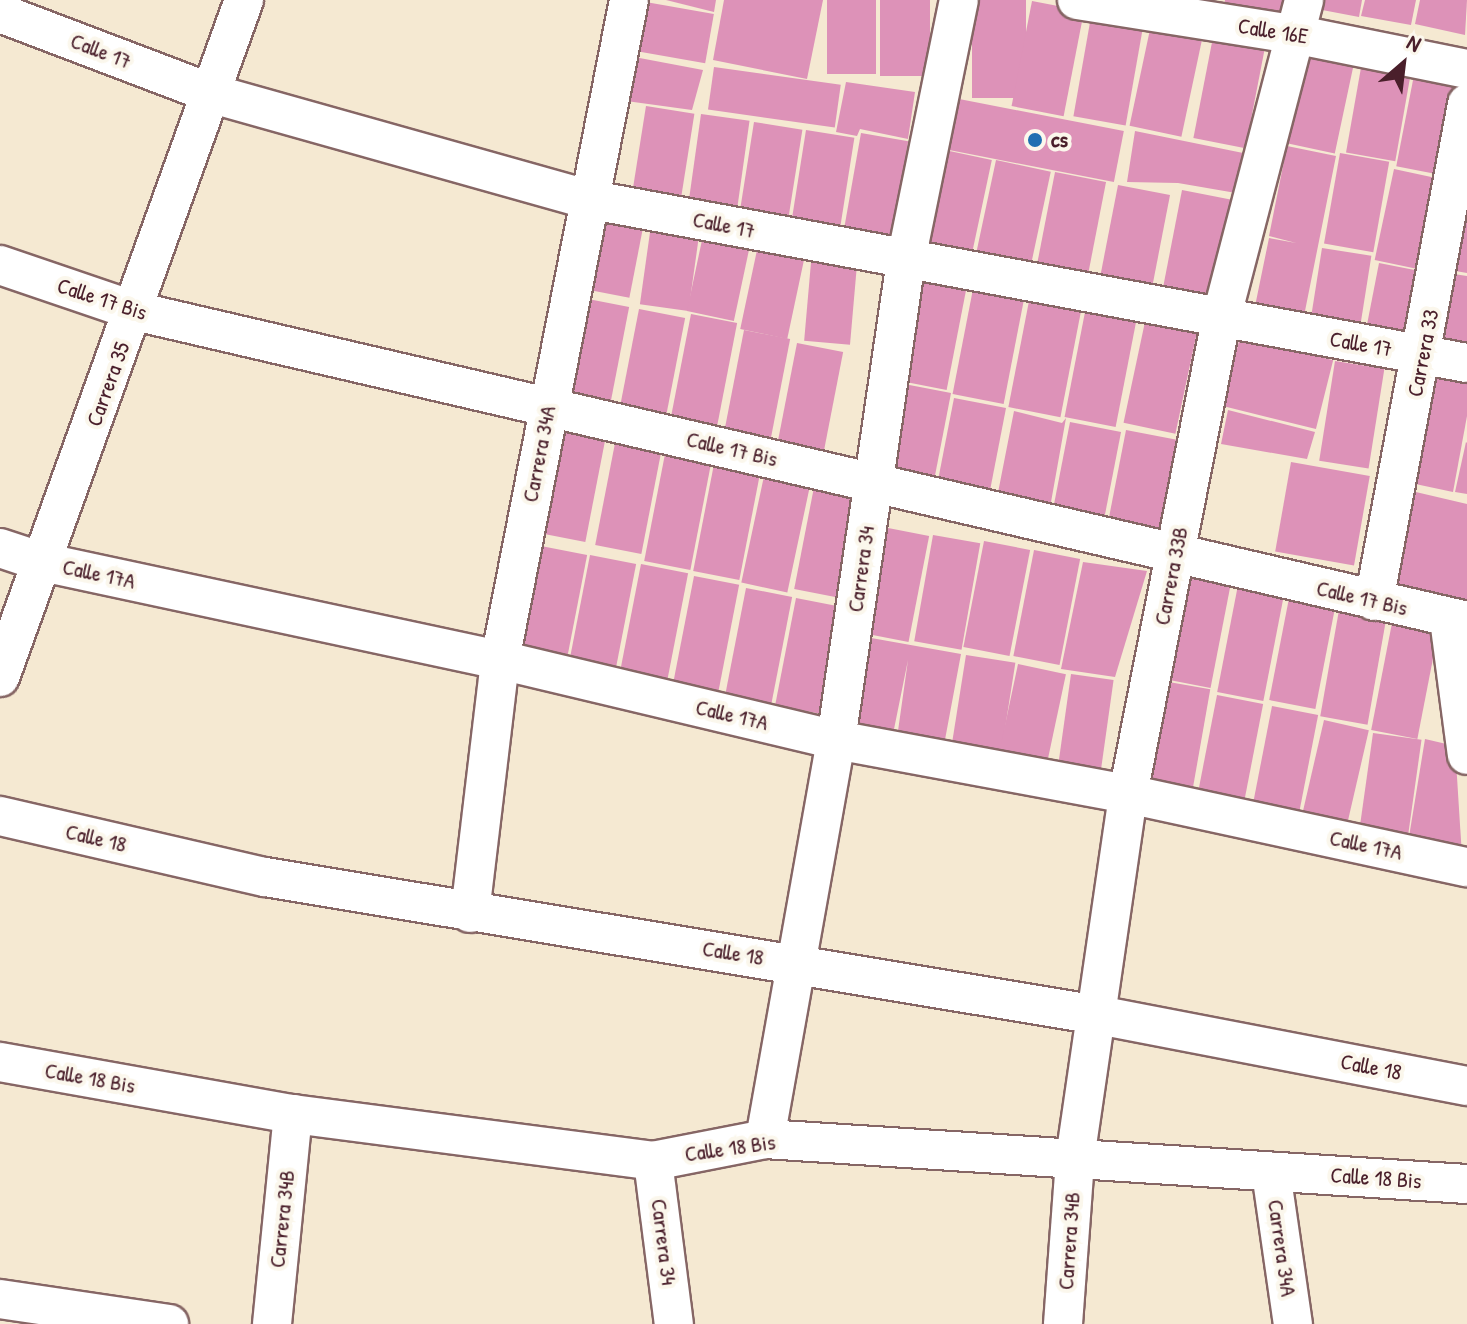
<!DOCTYPE html>
<style>
body{margin:0}
#map{position:relative;width:1467px;height:1324px;overflow:hidden;background:#f5e9d2;font-family:"Patrick Hand",sans-serif}
div>[style]{position:absolute}
[style*='--x']{left:calc(var(--x)*1px);top:calc(var(--y)*1px);width:calc(var(--w)*1px);rotate:calc(var(--a)*1deg)}
.building>*{inset:0;background:#dd92b8;transform-origin:0 0}
.roads{filter:drop-shadow(2px 0 #866665) drop-shadow(-2px 0 #866665) drop-shadow(0 2px #866665) drop-shadow(0 -2px #866665)}
.minor>*{height:38px;margin:-19px;padding:0 19px;transform-origin:19px;border-radius:19px;background:#fff}
.dots>*{width:22px;height:22px;translate:-50% -50%;box-sizing:border-box;border:4px solid #fbf7ec;border-radius:50%}
span{translate:-50% -50%;white-space:nowrap;text-align:center;line-height:1.15;-webkit-text-stroke:8px #fbf7ec;paint-order:stroke}
.street-label{font-size:22px;color:#4a1f2b}
.poi-label{font-size:22px;color:#4a1f2b;font-weight:700}
.left{translate:0 -50%;text-align:left}
.north{position:absolute;left:1363px;top:24px;width:80px;height:80px;-webkit-text-stroke:6px #fbf7ec;paint-order:stroke;rotate:28deg;font-size:22px;font-weight:700;line-height:32px;text-align:center;color:#4a1f2b}
.north::after{content:'';display:block;margin:auto;width:28px;height:36px;background:#4a1f2b;clip-path:polygon(50% 0,100% 100%,50% 72%,0 100%)}
</style>
<div id="map">
<div class="building">
<i style="clip-path:polygon(666px 0,716px 0,714px 12px)"></i>
<i style="clip-path:polygon(724px 0,823px 0,807px 79px,713px 60px)"></i>
<i style="left:827px;top:0;width:49px;height:74px"></i>
<i style="left:880px;top:0;width:50px;height:76px"></i>
<i style="left:972px;top:0;width:54px;height:98px"></i>
<i style="clip-path:polygon(1225px 0,1289px 0,1285px 24px,1223px 12px)"></i>
<i style="clip-path:polygon(1319px 0,1362px 0,1359px 17px,1317px 9px)"></i>
<i style="clip-path:polygon(1365px 0,1416px 0,1411px 25px,1361px 16px)"></i>
<i style="clip-path:polygon(1420px 0,1467px 0,1465px 35px,1415px 24px)"></i>
<i style="left:640px;top:1px;width:75px;height:50px;rotate:10deg"></i>
<i style="left:1032px;top:1px;width:53px;height:107px;rotate:11deg"></i>
<i style="left:1092px;top:11px;width:53px;height:107px;rotate:10deg"></i>
<i style="left:1152px;top:20px;width:53px;height:108px;rotate:12deg"></i>
<i style="left:1214px;top:32px;width:53px;height:108px;rotate:11deg"></i>
<i style="left:1305px;top:53px;width:50px;height:92px;rotate:12deg"></i>
<i style="clip-path:polygon(629px 56px,703px 70px,692px 110px,619px 100px)"></i>
<i style="left:1362px;top:62px;width:50px;height:92px;rotate:10deg"></i>
<i style="left:714px;top:67px;width:128px;height:43px;rotate:8deg"></i>
<i style="left:1414px;top:75px;width:51px;height:93px;rotate:11deg"></i>
<i style="clip-path:polygon(846px 82px,915px 92px,908px 139px,860px 129px,857px 136px,836px 132px)"></i>
<i style="left:954px;top:98px;width:173px;height:52px;rotate:11deg"></i>
<i style="left:646px;top:106px;width:49px;height:100px;rotate:9deg"></i>
<i style="left:701px;top:114px;width:49px;height:100px;rotate:8deg"></i>
<i style="left:754px;top:122px;width:49px;height:100px;rotate:9deg"></i>
<i style="left:806px;top:130px;width:49px;height:100px;rotate:9deg"></i>
<i style="clip-path:polygon(1135px 131px,1248px 154px,1236px 193px,1178px 183px,1127px 182px)"></i>
<i style="left:861px;top:133px;width:48px;height:108px;rotate:10deg"></i>
<i style="clip-path:polygon(1287px 146px,1336px 156px,1302px 326px,1253px 316px,1269px 238px,1296px 243px,1269px 236px)"></i>
<i style="left:940px;top:149px;width:53px;height:108px;rotate:12deg"></i>
<i style="left:1340px;top:153px;width:50px;height:92px;rotate:10deg"></i>
<i style="left:996px;top:160px;width:56px;height:100px;rotate:12deg"></i>
<i style="left:1394px;top:169px;width:50px;height:93px;rotate:12deg"></i>
<i style="left:1055px;top:172px;width:52px;height:107px;rotate:11deg"></i>
<i style="left:1118px;top:185px;width:53px;height:108px;rotate:11deg"></i>
<i style="left:1182px;top:190px;width:52px;height:108px;rotate:11deg"></i>
<i style="left:592px;top:207px;width:54px;height:82px;rotate:11deg"></i>
<i style="clip-path:polygon(1460px 209px,1467px 210px,1467px 273px,1450px 270px)"></i>
<i style="left:652px;top:218px;width:49px;height:87px;rotate:8deg"></i>
<i style="left:705px;top:226px;width:48px;height:87px;rotate:12deg"></i>
<i style="left:760px;top:236px;width:48px;height:95px;rotate:12deg"></i>
<i style="left:1322px;top:248px;width:50px;height:79px;rotate:9deg"></i>
<i style="left:812px;top:251px;width:46px;height:90px;rotate:5deg"></i>
<i style="left:1379px;top:263px;width:48px;height:79px;rotate:11deg"></i>
<i style="clip-path:polygon(1447px 273px,1467px 276px,1467px 347px,1436px 342px)"></i>
<i style="left:916px;top:275px;width:52px;height:107px;rotate:11deg"></i>
<i style="left:973px;top:289px;width:52px;height:107px;rotate:11deg"></i>
<i style="left:583px;top:298px;width:47px;height:109px;rotate:11deg"></i>
<i style="left:1029px;top:301px;width:53px;height:108px;rotate:11deg"></i>
<i style="left:639px;top:309px;width:47px;height:109px;rotate:11deg"></i>
<i style="left:1085px;top:312px;width:52px;height:107px;rotate:11deg"></i>
<i style="left:691px;top:314px;width:47px;height:109px;rotate:11deg"></i>
<i style="left:1146px;top:317px;width:53px;height:108px;rotate:12deg"></i>
<i style="left:744px;top:330px;width:47px;height:109px;rotate:11deg"></i>
<i style="left:1240px;top:337px;width:96px;height:71px;rotate:14deg"></i>
<i style="left:797px;top:343px;width:47px;height:109px;rotate:11deg"></i>
<i style="left:1335px;top:361px;width:50px;height:101px;rotate:9deg"></i>
<i style="clip-path:polygon(1432px 367px,1467px 372px,1467px 416px,1453px 492px,1406px 482px)"></i>
<i style="left:899px;top:383px;width:53px;height:97px;rotate:11deg"></i>
<i style="left:954px;top:398px;width:53px;height:97px;rotate:11deg"></i>
<i style="clip-path:polygon(1228px 410px,1315px 432px,1307px 459px,1221px 444px)"></i>
<i style="clip-path:polygon(1014px 411px,1062px 423px,1066px 418px,1048px 519px,995px 508px)"></i>
<i style="left:1070px;top:422px;width:52px;height:100px;rotate:11deg"></i>
<i style="left:560px;top:426px;width:47px;height:109px;rotate:11deg"></i>
<i style="left:1126px;top:430px;width:53px;height:108px;rotate:11deg"></i>
<i style="left:616px;top:438px;width:47px;height:109px;rotate:11deg"></i>
<i style="clip-path:polygon(1466px 442px,1467px 443px,1467px 494px,1455px 492px)"></i>
<i style="left:665px;top:454px;width:47px;height:109px;rotate:11deg"></i>
<i style="left:1291px;top:462px;width:80px;height:91px;rotate:10deg"></i>
<i style="left:714px;top:464px;width:47px;height:109px;rotate:11deg"></i>
<i style="left:764px;top:476px;width:47px;height:109px;rotate:12deg"></i>
<i style="left:815px;top:482px;width:47px;height:109px;rotate:11deg"></i>
<i style="clip-path:polygon(1403px 489px,1467px 504px,1467px 608px,1382px 596px)"></i>
<i style="left:883px;top:527px;width:47px;height:108px;rotate:11deg"></i>
<i style="left:933px;top:535px;width:48px;height:108px;rotate:10deg"></i>
<i style="left:984px;top:541px;width:47px;height:108px;rotate:11deg"></i>
<i style="left:541px;top:546px;width:47px;height:109px;rotate:11deg"></i>
<i style="left:1034px;top:550px;width:47px;height:108px;rotate:11deg"></i>
<i style="left:590px;top:555px;width:47px;height:109px;rotate:11deg"></i>
<i style="clip-path:polygon(1083px 562px,1147px 571px,1115px 677px,1061px 669px)"></i>
<i style="left:641px;top:564px;width:48px;height:109px;rotate:11deg"></i>
<i style="left:1185px;top:573px;width:47px;height:108px;rotate:11deg"></i>
<i style="left:694px;top:576px;width:46px;height:109px;rotate:11deg"></i>
<i style="left:1238px;top:585px;width:47px;height:109px;rotate:11deg"></i>
<i style="left:746px;top:588px;width:47px;height:109px;rotate:11deg"></i>
<i style="left:1290px;top:593px;width:47px;height:109px;rotate:11deg"></i>
<i style="left:796px;top:598px;width:47px;height:109px;rotate:11deg"></i>
<i style="left:1339px;top:610px;width:48px;height:108px;rotate:10deg"></i>
<i style="left:1392px;top:623px;width:47px;height:109px;rotate:11deg"></i>
<i style="clip-path:polygon(860px 636px,961px 654px,944px 745px,897px 738px,908px 660px,892px 739px,844px 731px)"></i>
<i style="left:966px;top:655px;width:50px;height:97px;rotate:9deg"></i>
<i style="left:1018px;top:664px;width:49px;height:96px;rotate:12deg"></i>
<i style="left:1071px;top:674px;width:43px;height:93px;rotate:8deg"></i>
<i style="left:1163px;top:681px;width:48px;height:108px;rotate:10deg"></i>
<i style="left:1217px;top:695px;width:47px;height:108px;rotate:11deg"></i>
<i style="left:1272px;top:706px;width:47px;height:109px;rotate:11deg"></i>
<i style="left:1324px;top:720px;width:46px;height:108px;rotate:13deg"></i>
<i style="left:1373px;top:733px;width:49px;height:104px;rotate:8deg"></i>
<i style="clip-path:polygon(1425px 739px,1455px 746px,1462px 856px,1408px 843px)"></i>
</div>
<div class="roads">
<div class="minor">
<i style="--x:1077;--y:0;--w:224;--a:9"></i>
<i style="--x:1298;--y:35;--w:172;--a:11.4"></i>
<i style="--x:0;--y:13;--w:228;--a:20.8"></i>
<i style="--x:213;--y:94;--w:388;--a:15.7"></i>
<i style="--x:587;--y:199;--w:895;--a:10.56"></i>
<i style="--x:0;--y:265;--w:143;--a:18.8"></i>
<i style="--x:135;--y:311;--w:1368;--a:13.1"></i>
<i style="--x:0;--y:548;--w:44;--a:18.4"></i>
<i style="--x:42;--y:562;--w:468;--a:12.1"></i>
<i style="--x:500;--y:660;--w:345;--a:13.4"></i>
<i style="--x:836;--y:740;--w:297;--a:10.5"></i>
<i style="--x:1128;--y:794;--w:347;--a:12.2"></i>
<i style="--x:1374;--y:601;--w:506;--a:-79.4"></i>
<i style="--x:1449;--y:619;--w:137;--a:82.5"></i>
<i style="--x:0;--y:677;--w:720;--a:-70.18"></i>
<i style="--x:0;--y:816;--w:272;--a:13"></i>
<i style="--x:265;--y:877;--w:844;--a:9.41"></i>
<i style="--x:1098;--y:1015;--w:376;--a:10.9"></i>
<i style="--x:470;--y:913;--w:255;--a:-83.2"></i>
<i style="--x:500;--y:660;--w:672;--a:-78.94"></i>
<i style="--x:0;--y:1062;--w:298;--a:10.1"></i>
<i style="--x:293;--y:1114;--w:363;--a:7.4"></i>
<i style="--x:653;--y:1161;--w:114;--a:-11.1"></i>
<i style="--x:765;--y:1139;--w:703;--a:3.67"></i>
<i style="--x:765;--y:1139;--w:405;--a:-79.9"></i>
<i style="--x:836;--y:740;--w:485;--a:-81.7"></i>
<i style="--x:906;--y:260;--w:265;--a:-78.5"></i>
<i style="--x:653;--y:1161;--w:164;--a:82.7"></i>
<i style="--x:1271;--y:1172;--w:154;--a:81.8"></i>
<i style="--x:0;--y:1299;--w:171;--a:8.4"></i>
<i style="--x:272;--y:1324;--w:211;--a:-84.3"></i>
<i style="--x:1063;--y:1324;--w:165;--a:-85.8"></i>
<i style="--x:1075;--y:1159;--w:369;--a:-81.7"></i>
<i style="--x:1128;--y:794;--w:484;--a:-78.9"></i>
<i style="--x:1221;--y:319;--w:330;--a:-75.4"></i>
</div>
</div>
<div class="dots">
<i style="left:1035px;top:140px;background:#1f6fb2"></i>
</div>
<div class="street-label">
<span style="left:1273px;top:31px;rotate:9deg">Calle 16E</span>
<span style="left:101px;top:51px;rotate:21deg">Calle 17</span>
<span style="left:724px;top:225px;rotate:11deg">Calle 17</span>
<span style="left:102px;top:299px;rotate:18deg">Calle 17 Bis</span>
<span style="left:1361px;top:344px;rotate:10deg">Calle 17</span>
<span style="left:1423px;top:353px;rotate:-79deg">Carrera 33</span>
<span style="left:108px;top:384px;rotate:-70deg">Carrera 35</span>
<span style="left:732px;top:449px;rotate:13deg">Calle 17 Bis</span>
<span style="left:539px;top:454px;rotate:-79deg">Carrera 34A</span>
<span style="left:861px;top:569px;rotate:-82deg">Carrera 34</span>
<span style="left:99px;top:574px;rotate:12deg">Calle 17A</span>
<span style="left:1171px;top:576px;rotate:-79deg">Carrera 33B</span>
<span style="left:1362px;top:598px;rotate:13deg">Calle 17 Bis</span>
<span style="left:732px;top:715px;rotate:13deg">Calle 17A</span>
<span style="left:96px;top:838px;rotate:13deg">Calle 18</span>
<span style="left:1366px;top:845px;rotate:12deg">Calle 17A</span>
<span style="left:733px;top:953px;rotate:9deg">Calle 18</span>
<span style="left:1371px;top:1067px;rotate:11deg">Calle 18</span>
<span style="left:90px;top:1078px;rotate:10deg">Calle 18 Bis</span>
<span style="left:730px;top:1148px;rotate:-8deg">Calle 18 Bis</span>
<span style="left:1376px;top:1178px;rotate:4deg">Calle 18 Bis</span>
<span style="left:282px;top:1219px;rotate:-84deg">Carrera 34B</span>
<span style="left:1069px;top:1241px;rotate:-86deg">Carrera 34B</span>
<span style="left:664px;top:1242px;rotate:83deg">Carrera 34</span>
<span style="left:1282px;top:1248px;rotate:82deg">Carrera 34A</span>
</div>
<div class="poi-label">
<span class="left" style="left:1051px;top:140px">cs</span>
</div>
<div class="north">N</div>
</div>
